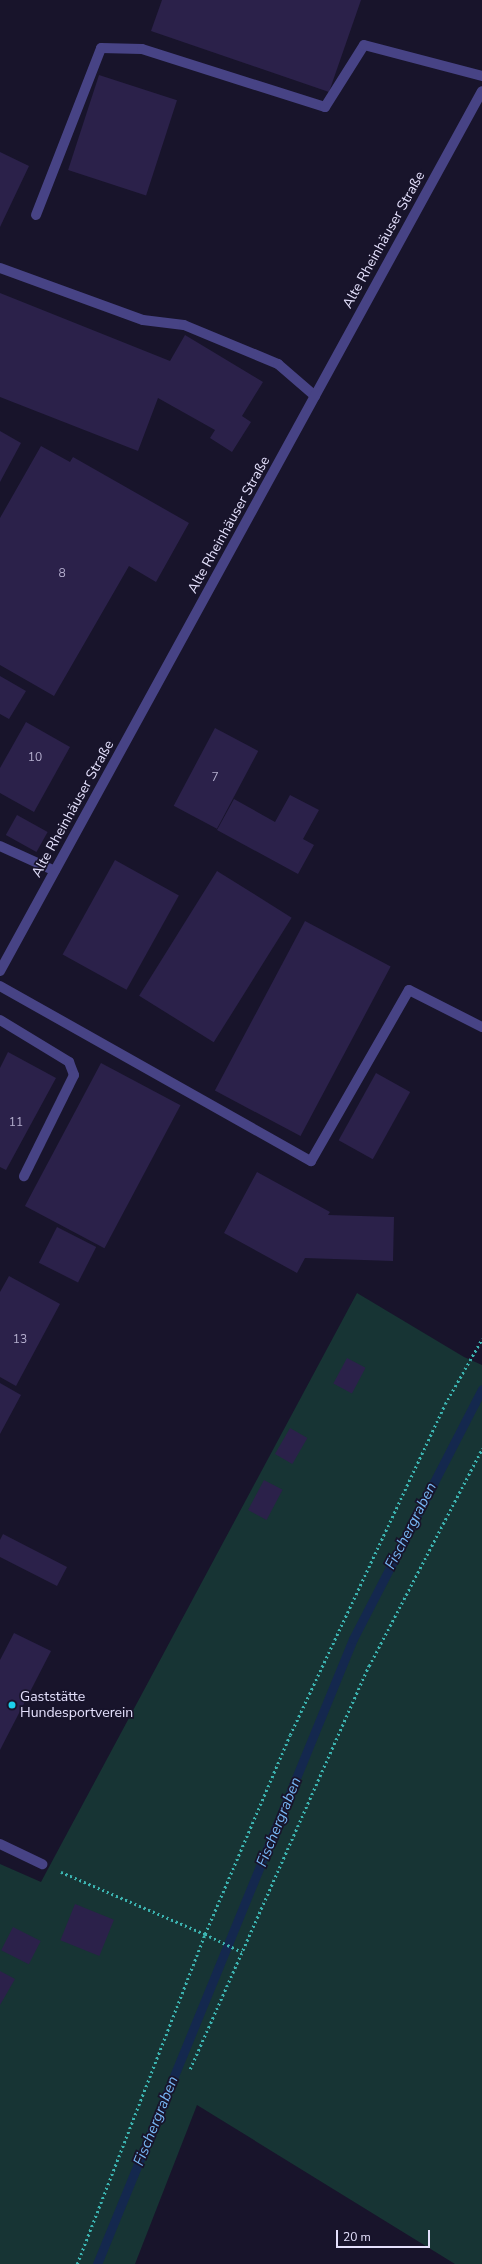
<!DOCTYPE html>
<meta charset="utf-8">
<style>
body{margin:0}
#map{position:relative;width:482px;height:2264px;overflow:hidden;background:#18142b;font-family:"Nunito Sans",sans-serif}
div>[style]{position:absolute}
[style*='--x']{left:calc(var(--x)*1px);top:calc(var(--y)*1px);width:calc(var(--w)*1px);rotate:calc(var(--a)*1deg)}
.green>*{inset:0;background:#173434}
.stream>*{height:9px;margin:-4.5px;padding:0 4.5px;transform-origin:4.5px;border-radius:4.5px;background:#14284e}
.building>*{inset:0;background:#2b214a;transform-origin:0 0}
.path>*{height:2.5px;margin-top:-1.25px;transform-origin:0;background:repeating-linear-gradient(90deg,#3cb4b1 0 2px,transparent 0 5px)}
.lane>*{height:10px;margin:-5px;padding:0 5px;transform-origin:5px;border-radius:5px;background:#474385}
.street>*{height:10px;margin:-5px;padding:0 5px;transform-origin:5px;border-radius:5px;background:#474385}
.dots>*{width:11px;height:11px;translate:-50% -50%;box-sizing:border-box;border:2px solid #18142b;border-radius:50%}
span{translate:-50% -50%;white-space:nowrap;text-align:center;line-height:1.15;-webkit-text-stroke:3.5px #18142b;paint-order:stroke}
.number-label{font-size:12px;color:#b6b0d0}
.number-label span{-webkit-text-stroke-width:0}
.street-label{font-size:14px;color:#e4e0fc}
.poi-label{font-size:14px;color:#e4e0fc}
.left{translate:0 -50%;text-align:left}
.water-label{font-size:15px;color:#77b6f4;font-style:italic}
.scale{position:absolute;left:336px;top:2230px;width:94px;height:18px;box-sizing:border-box;border:2px solid #e4e0fc;border-top:0;padding-left:5px;font-size:12px;line-height:14px;white-space:nowrap;color:#e4e0fc;-webkit-text-stroke:3px #18142b;paint-order:stroke}
</style>
<div id="map">
<div class="green">
<i style="clip-path:polygon(357px 1293px,464px 1357px,482px 1365px,482px 2264px,455px 2264px,197px 2105px,135px 2264px,0 2264px,0 1864px,41px 1882px)"></i>
</div>
<div class="stream">
<i style="--x:97;--y:2264;--w:675;--a:-67.73"></i>
<i style="--x:353;--y:1639;--w:281;--a:-62.7"></i>
</div>
<div class="building">
<i style="clip-path:polygon(162px 0,361px 0,329px 92px,151px 31px)"></i>
<i style="left:99px;top:75px;width:82px;height:100px;rotate:18deg"></i>
<i style="clip-path:polygon(0 152px,29px 166px,0 227px)"></i>
<i style="clip-path:polygon(0 293px,170px 361px,185px 335px,263px 382px,242px 416px,251px 422px,232px 452px,210px 438px,215px 430px,158px 398px,138px 451px,0 397px)"></i>
<i style="clip-path:polygon(0 431px,21px 443px,0 482px)"></i>
<i style="clip-path:polygon(41px 446px,70px 462px,73px 457px,189px 523px,156px 582px,129px 566px,54px 696px,0 665px,0 518px)"></i>
<i style="clip-path:polygon(0 676px,26px 691px,9px 719px,0 714px)"></i>
<i style="clip-path:polygon(26px 722px,70px 747px,34px 812px,0 793px,0 768px)"></i>
<i style="left:215px;top:728px;width:49px;height:88px;rotate:28deg"></i>
<i style="clip-path:polygon(290px 795px,319px 810px,303px 839px,314px 845px,298px 874px,217px 830px,234px 799px,275px 822px)"></i>
<i style="left:17px;top:815px;width:35px;height:23px;rotate:29deg"></i>
<i style="left:115px;top:860px;width:73px;height:108px;rotate:29deg"></i>
<i style="left:217px;top:871px;width:88px;height:147px;rotate:32deg"></i>
<i style="left:305px;top:921px;width:97px;height:192px;rotate:28deg"></i>
<i style="clip-path:polygon(8px 1052px,56px 1078px,6px 1170px,0 1167px,0 1068px)"></i>
<i style="left:101px;top:1063px;width:90px;height:162px;rotate:28deg"></i>
<i style="left:376px;top:1073px;width:39px;height:77px;rotate:29deg"></i>
<i style="clip-path:polygon(257px 1172px,330px 1212px,328px 1215px,394px 1217px,393px 1261px,305px 1258px,297px 1273px,224px 1233px)"></i>
<i style="left:57px;top:1227px;width:44px;height:40px;rotate:27deg"></i>
<i style="clip-path:polygon(9px 1276px,60px 1304px,16px 1386px,0 1377px,0 1292px)"></i>
<i style="left:347px;top:1358px;width:21px;height:29px;rotate:28deg"></i>
<i style="clip-path:polygon(0 1383px,21px 1395px,0 1434px)"></i>
<i style="left:290px;top:1428px;width:20px;height:30px;rotate:30deg"></i>
<i style="left:264px;top:1480px;width:21px;height:34px;rotate:28deg"></i>
<i style="clip-path:polygon(3px 1534px,67px 1567px,57px 1586px,0 1557px,0 1540px)"></i>
<i style="clip-path:polygon(14px 1633px,51px 1651px,0 1750px,0 1660px)"></i>
<i style="left:75px;top:1904px;width:42px;height:39px;rotate:22deg"></i>
<i style="left:13px;top:1927px;width:31px;height:26px;rotate:27deg"></i>
<i style="clip-path:polygon(0 1971px,15px 1979px,0 2005px)"></i>
</div>
<div class="path">
<i style="--x:61;--y:1872;--w:157;--a:23.3"></i>
<i style="--x:205;--y:1934;--w:41;--a:25.9"></i>
<i style="--x:190;--y:2069;--w:441;--a:-66.1"></i>
<i style="--x:369;--y:1666;--w:245;--a:-62.5"></i>
<i style="--x:77;--y:2264;--w:354;--a:-68.8"></i>
<i style="--x:205;--y:1934;--w:216;--a:-66.9"></i>
<i style="--x:290;--y:1735;--w:365;--a:-64.9"></i>
<i style="--x:445;--y:1404;--w:75;--a:-60.4"></i>
</div>
<div class="lane">
<i style="--x:36;--y:215;--w:179;--a:-68.7"></i>
<i style="--x:101;--y:48;--w:41;--a:1.4"></i>
<i style="--x:142;--y:49;--w:192;--a:17.6"></i>
<i style="--x:325;--y:107;--w:73;--a:-57.8"></i>
<i style="--x:364;--y:45;--w:122;--a:14.7"></i>
<i style="--x:0;--y:268;--w:152;--a:20"></i>
<i style="--x:143;--y:320;--w:41;--a:7"></i>
<i style="--x:184;--y:325;--w:102;--a:22.5"></i>
<i style="--x:278;--y:364;--w:49;--a:40.9"></i>
<i style="--x:0;--y:846;--w:60;--a:24.4"></i>
<i style="--x:0;--y:986;--w:357;--a:29.4"></i>
<i style="--x:311;--y:1161;--w:197;--a:-60.2"></i>
<i style="--x:409;--y:990;--w:82;--a:26.9"></i>
<i style="--x:0;--y:1020;--w:81;--a:31.3"></i>
<i style="--x:69;--y:1062;--w:14;--a:69"></i>
<i style="--x:74;--y:1075;--w:113;--a:116.3"></i>
<i style="--x:0;--y:1844;--w:47;--a:25.5"></i>
</div>
<div class="street">
<i style="--x:0;--y:971;--w:1003;--a:-61.29"></i>
</div>
<div class="dots">
<i style="left:12px;top:1705px;background:#1cd1ec"></i>
</div>
<div class="number-label">
<span style="left:62px;top:574px">8</span>
<span style="left:35px;top:758px">10</span>
<span style="left:215px;top:778px">7</span>
<span style="left:16px;top:1123px">11</span>
<span style="left:20px;top:1340px">13</span>
</div>
<div class="street-label">
<span style="left:384px;top:240px;rotate:-61deg">Alte Rheinhäuser Straße</span>
<span style="left:229px;top:525px;rotate:-61deg">Alte Rheinhäuser Straße</span>
<span style="left:73px;top:809px;rotate:-61deg">Alte Rheinhäuser Straße</span>
</div>
<div class="poi-label">
<span class="left" style="left:20px;top:1705px">Gaststätte<br>Hundesportverein</span>
</div>
<div class="water-label">
<span style="left:411px;top:1526px;rotate:-63deg">Fischergraben</span>
<span style="left:279px;top:1822px;rotate:-68deg">Fischergraben</span>
<span style="left:156px;top:2121px;rotate:-68deg">Fischergraben</span>
</div>
<div class="scale">20 m</div>
</div>
